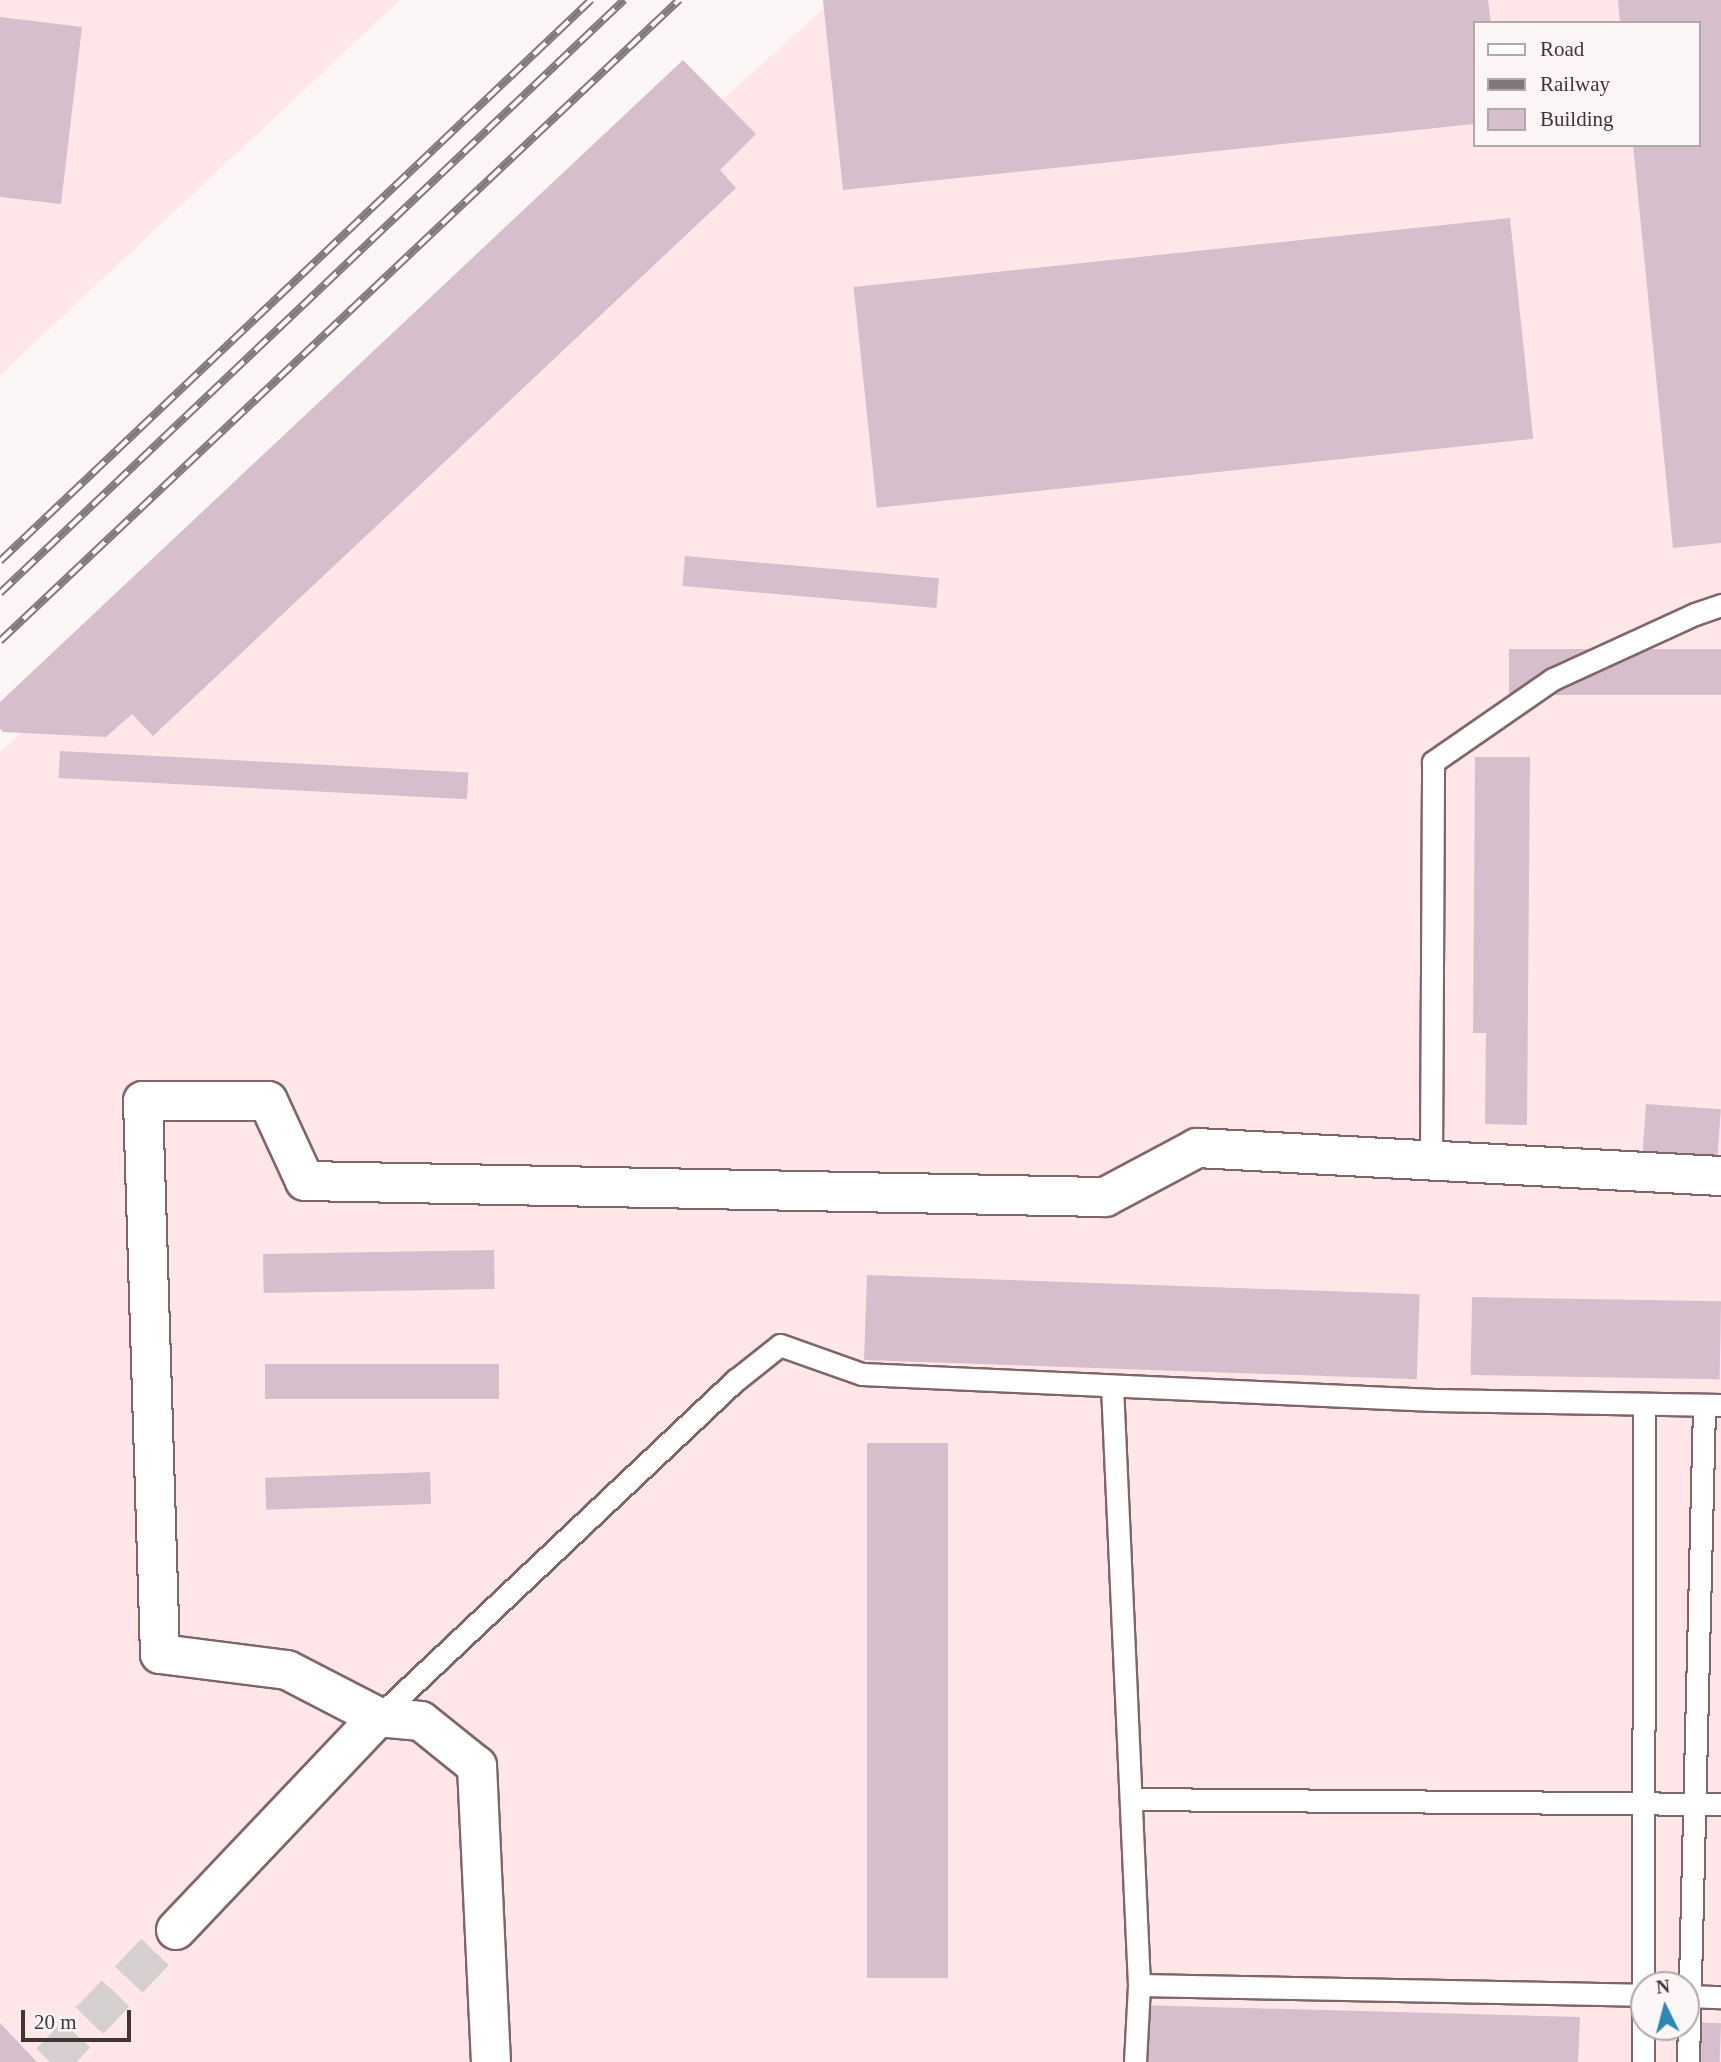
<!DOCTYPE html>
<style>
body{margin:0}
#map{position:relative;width:1721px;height:2062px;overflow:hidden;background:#fcf6f6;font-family:Georgia,serif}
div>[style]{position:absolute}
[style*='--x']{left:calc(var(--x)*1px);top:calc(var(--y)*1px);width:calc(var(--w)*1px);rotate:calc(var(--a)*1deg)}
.built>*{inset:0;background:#fee6e9}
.building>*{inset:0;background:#d7becd;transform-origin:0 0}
.minor-tunnel>*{height:38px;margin-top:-19px;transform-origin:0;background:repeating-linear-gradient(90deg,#d6cfd0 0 38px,transparent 0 57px)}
.roads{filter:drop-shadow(2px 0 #806569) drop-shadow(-2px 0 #806569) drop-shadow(0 2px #806569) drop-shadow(0 -2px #806569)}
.service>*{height:21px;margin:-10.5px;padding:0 10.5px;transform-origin:10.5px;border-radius:10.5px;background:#fff}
.minor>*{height:38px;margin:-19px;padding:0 19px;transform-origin:19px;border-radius:19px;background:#fff}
.rail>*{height:8px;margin-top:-4px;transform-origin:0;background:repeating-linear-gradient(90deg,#fcf6f6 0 16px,#827879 0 32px);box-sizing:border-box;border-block:2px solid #827879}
span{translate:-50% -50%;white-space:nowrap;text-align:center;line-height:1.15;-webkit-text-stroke:6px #fcf6f6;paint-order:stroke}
.legend{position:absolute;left:1473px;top:21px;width:228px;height:126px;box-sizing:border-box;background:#fcf6f6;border:2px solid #b1a8a9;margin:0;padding:9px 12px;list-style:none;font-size:21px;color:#403436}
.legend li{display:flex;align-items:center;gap:14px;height:35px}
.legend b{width:35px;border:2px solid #b1a8a9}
.north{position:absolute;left:1630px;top:1971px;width:70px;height:70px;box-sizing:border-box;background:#fcf6f6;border:2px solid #b1a8a9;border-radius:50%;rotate:354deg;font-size:19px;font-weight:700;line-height:28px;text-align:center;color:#403436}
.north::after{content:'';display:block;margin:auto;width:24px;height:32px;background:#2e88b5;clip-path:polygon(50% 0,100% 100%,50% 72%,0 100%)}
.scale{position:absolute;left:21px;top:2010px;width:110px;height:32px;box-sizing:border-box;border:4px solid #403436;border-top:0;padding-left:9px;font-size:21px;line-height:24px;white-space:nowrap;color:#403436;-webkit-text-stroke:5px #fcf6f6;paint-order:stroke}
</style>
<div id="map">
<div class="built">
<i style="clip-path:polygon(0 0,400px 0,0 375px)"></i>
<i style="clip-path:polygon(evenodd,833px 0,1721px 0,1721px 2062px,0 2062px,0 752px,833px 0,1474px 23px,1698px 23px,1698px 145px,1474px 145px,1474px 23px,833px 0,1644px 1985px,1686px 1985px,1686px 2027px,1644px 2027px,1644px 1985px)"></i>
</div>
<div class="building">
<i style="clip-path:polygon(823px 0,1488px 0,1491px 23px,1474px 23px,1474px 124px,843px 190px)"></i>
<i style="clip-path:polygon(1618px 0,1721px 0,1721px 543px,1673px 548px,1633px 145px,1698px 145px,1698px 23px,1620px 23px)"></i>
<i style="clip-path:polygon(0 17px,82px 27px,61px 204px,0 197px)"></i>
<i style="clip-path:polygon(683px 60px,756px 134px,720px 170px,736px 188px,153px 736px,132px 714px,106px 737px,3px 732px,0 729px,0 702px)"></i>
<i style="left:1510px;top:218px;width:222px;height:660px;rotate:84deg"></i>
<i style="left:685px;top:556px;width:255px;height:30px;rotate:5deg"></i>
<i style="left:1721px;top:649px;width:46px;height:212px;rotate:90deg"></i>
<i style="left:60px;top:751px;width:409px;height:27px;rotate:3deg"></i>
<i style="clip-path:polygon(1475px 757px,1530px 757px,1527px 1125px,1485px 1124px,1486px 1033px,1473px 1033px)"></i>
<i style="left:1646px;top:1104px;width:75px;height:57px;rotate:4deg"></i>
<i style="left:494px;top:1250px;width:39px;height:231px;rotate:89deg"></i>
<i style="left:867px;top:1275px;width:553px;height:85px;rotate:2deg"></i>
<i style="left:1472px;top:1297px;width:249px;height:78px;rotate:1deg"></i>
<i style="left:499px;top:1364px;width:35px;height:234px;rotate:90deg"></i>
<i style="left:867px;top:1443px;width:81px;height:535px"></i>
<i style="left:430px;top:1472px;width:32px;height:165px;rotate:88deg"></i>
<i style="clip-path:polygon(1137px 2005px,1580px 2017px,1578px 2062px,1135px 2062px)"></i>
<i style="left:1687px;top:2022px;width:34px;height:40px;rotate:2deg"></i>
<i style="clip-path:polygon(0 2023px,37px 2062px,0 2062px)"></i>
</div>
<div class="minor-tunnel">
<i style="--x:50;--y:2062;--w:182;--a:-46.3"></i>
</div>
<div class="roads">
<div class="service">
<i style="--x:1431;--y:1160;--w:398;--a:-89.7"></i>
<i style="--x:1433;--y:762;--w:146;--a:-34.7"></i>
<i style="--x:1553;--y:679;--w:156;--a:-24.6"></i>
<i style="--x:1695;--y:614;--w:28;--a:-19"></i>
<i style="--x:1112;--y:1386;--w:600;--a:87.42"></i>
<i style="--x:378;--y:1717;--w:492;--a:-43.3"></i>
<i style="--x:736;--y:1380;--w:56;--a:-38.5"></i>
<i style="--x:780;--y:1345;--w:87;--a:19.5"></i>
<i style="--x:862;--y:1374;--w:573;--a:2.6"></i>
<i style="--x:1434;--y:1400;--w:287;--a:1"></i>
<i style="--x:1131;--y:1799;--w:590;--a:0.49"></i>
<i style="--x:1686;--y:1996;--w:35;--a:2"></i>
<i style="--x:1135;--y:2062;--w:77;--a:-87"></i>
<i style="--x:1139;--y:1985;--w:505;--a:1.13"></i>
<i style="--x:1643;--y:2062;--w:657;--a:-89.91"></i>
<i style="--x:1688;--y:2062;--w:657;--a:-88.6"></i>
</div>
<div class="minor">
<i style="--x:378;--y:1717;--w:102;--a:-152.7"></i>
<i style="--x:287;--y:1670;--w:128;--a:-172.8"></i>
<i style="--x:160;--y:1654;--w:553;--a:-91.76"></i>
<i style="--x:143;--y:1101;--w:125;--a:0"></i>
<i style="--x:268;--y:1101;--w:88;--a:65.2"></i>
<i style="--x:305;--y:1181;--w:800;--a:1.15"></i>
<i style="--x:1105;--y:1197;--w:104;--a:-28"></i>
<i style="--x:1197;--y:1148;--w:525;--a:3.06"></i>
<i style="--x:176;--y:1930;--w:294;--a:-46.5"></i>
<i style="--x:378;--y:1717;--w:43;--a:5.3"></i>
<i style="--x:421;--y:1721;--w:72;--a:38.8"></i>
<i style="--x:477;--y:1766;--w:296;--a:87.3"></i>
</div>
</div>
<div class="rail">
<i style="--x:0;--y:561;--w:815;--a:-43.51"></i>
<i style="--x:0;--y:593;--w:861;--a:-43.54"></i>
<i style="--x:0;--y:641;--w:934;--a:-43.35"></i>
</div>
<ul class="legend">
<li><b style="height:9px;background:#fff"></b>Road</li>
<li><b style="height:9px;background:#827879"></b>Railway</li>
<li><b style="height:19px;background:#d7becd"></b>Building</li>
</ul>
<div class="north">N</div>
<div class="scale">20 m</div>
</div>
